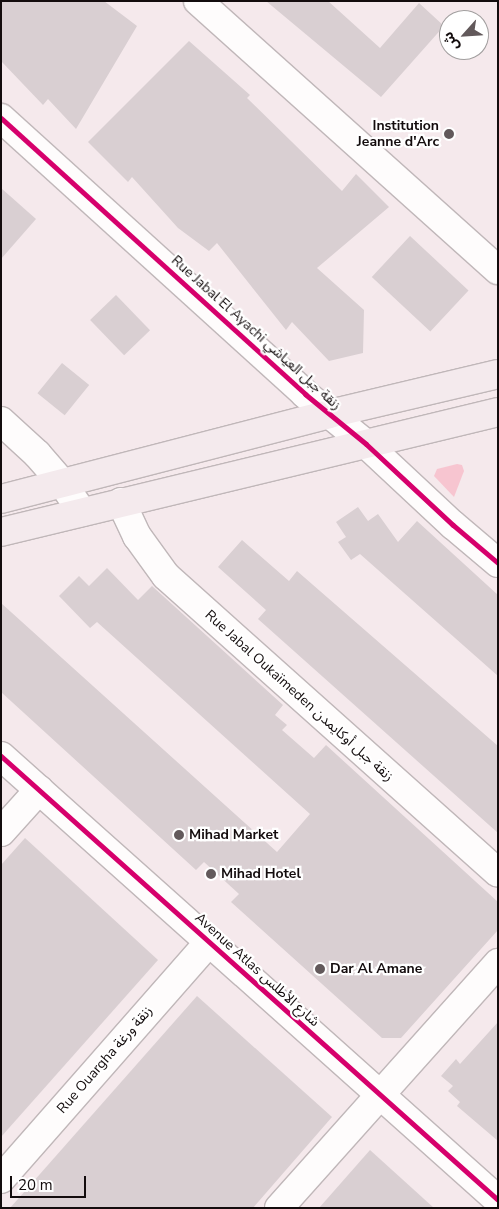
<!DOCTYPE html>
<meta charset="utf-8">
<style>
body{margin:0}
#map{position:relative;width:499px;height:1209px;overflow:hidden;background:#f5e9ec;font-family:"Nunito Sans","Noto Sans Arabic",sans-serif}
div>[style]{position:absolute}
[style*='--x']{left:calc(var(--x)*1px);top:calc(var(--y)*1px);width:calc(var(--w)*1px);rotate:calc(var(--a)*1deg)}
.green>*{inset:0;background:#f7c5d0}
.building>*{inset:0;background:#d9cfd2;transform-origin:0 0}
.roads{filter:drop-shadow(1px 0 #c0b7b9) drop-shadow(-1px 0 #c0b7b9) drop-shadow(0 1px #c0b7b9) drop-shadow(0 -1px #c0b7b9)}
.minor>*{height:28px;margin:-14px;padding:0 14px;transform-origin:14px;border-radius:14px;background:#fefcfc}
.major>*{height:28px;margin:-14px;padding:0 14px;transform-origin:14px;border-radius:14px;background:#f4eaed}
.cycleway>*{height:5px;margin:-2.5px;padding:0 2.5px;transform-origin:2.5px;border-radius:2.5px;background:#d6006c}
.dots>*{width:14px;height:14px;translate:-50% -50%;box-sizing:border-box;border:2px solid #fff;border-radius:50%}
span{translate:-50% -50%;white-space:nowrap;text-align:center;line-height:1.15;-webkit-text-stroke:4.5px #fff;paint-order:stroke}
.poi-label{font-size:14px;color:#130c0d;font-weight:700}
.right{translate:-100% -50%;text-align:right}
.left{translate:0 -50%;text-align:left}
.street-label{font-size:14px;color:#130c0d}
.frame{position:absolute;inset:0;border:2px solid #130c0d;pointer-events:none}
.north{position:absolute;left:439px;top:10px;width:50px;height:50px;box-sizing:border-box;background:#fff;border:1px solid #a19e9e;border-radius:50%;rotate:244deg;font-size:14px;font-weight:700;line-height:20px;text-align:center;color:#130c0d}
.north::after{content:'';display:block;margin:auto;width:18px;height:22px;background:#62595b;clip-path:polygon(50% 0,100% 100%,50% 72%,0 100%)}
.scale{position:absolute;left:10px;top:1176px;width:76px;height:22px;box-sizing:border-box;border:2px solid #130c0d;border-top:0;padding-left:6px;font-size:15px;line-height:18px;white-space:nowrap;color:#130c0d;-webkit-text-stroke:4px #fff;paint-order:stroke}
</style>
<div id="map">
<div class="green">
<i style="clip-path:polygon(457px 464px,462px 465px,464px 471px,454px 497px,434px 476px,437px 469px)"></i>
</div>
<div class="building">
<i style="clip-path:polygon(1px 1px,104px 1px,137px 26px,76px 129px,48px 99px,43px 105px,1px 61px)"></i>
<i style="clip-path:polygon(266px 1px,328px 1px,380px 48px,419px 3px,444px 26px,381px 97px)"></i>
<i style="clip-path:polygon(189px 41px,250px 95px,247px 98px,342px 191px,356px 174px,389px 207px,317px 268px,364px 310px,363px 353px,329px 361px,292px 322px,286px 330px,217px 243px,209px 251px,178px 228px,132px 177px,128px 182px,88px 142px)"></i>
<i style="clip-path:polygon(1px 188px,36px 219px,1px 259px)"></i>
<i style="left:410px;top:236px;width:80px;height:56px;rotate:43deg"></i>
<i style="left:116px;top:295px;width:49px;height:36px;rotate:46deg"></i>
<i style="left:62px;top:363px;width:35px;height:39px;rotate:39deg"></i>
<i style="clip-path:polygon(358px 507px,368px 521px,378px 514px,398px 542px,417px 521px,498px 595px,498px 676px,360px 554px,351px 560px,338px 542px,346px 537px,336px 522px)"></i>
<i style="clip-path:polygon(242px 540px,289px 581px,297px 571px,498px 746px,498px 833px,258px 619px,266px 610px,218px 567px)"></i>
<i style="clip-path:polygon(107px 568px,138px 600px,152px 586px,283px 705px,275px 715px,287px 725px,282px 730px,314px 758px,326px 745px,498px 902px,498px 930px,401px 1038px,382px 1038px,231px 902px,239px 894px,204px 862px,196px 870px,1px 692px,1px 603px,277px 852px,310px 814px,97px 622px,90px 628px,59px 596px,79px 576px,89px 586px)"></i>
<i style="clip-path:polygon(25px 838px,158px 960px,1px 1137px,1px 865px)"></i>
<i style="clip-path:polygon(197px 996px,332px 1117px,253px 1208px,10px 1208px)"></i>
<i style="clip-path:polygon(498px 1022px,498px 1141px,457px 1106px,460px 1102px,448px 1091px,453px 1086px,441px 1076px,456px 1059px,460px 1064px)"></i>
<i style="clip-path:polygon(370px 1150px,434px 1208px,319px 1208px)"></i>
</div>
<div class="roads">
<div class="minor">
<i style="--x:198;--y:1;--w:403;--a:41.9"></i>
<i style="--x:1;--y:118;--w:411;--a:42.2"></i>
<i style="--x:305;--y:394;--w:79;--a:39.3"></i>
<i style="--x:366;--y:444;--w:119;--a:43"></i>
<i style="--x:453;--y:525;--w:59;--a:40.2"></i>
<i style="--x:1;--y:421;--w:49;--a:42.5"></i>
<i style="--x:37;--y:454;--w:40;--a:49"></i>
<i style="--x:63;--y:484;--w:34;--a:56"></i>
<i style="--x:121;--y:502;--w:38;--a:65"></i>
<i style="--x:137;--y:536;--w:49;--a:54.1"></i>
<i style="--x:166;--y:576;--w:445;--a:41.8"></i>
<i style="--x:1;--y:756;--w:666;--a:41.78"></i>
<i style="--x:1;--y:832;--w:57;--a:-47.9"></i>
<i style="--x:1;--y:1179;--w:315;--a:-48.7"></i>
<i style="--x:279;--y:1208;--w:329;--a:-48.2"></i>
</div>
<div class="major">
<i style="--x:1;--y:499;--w:339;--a:-14.5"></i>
<i style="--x:329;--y:414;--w:174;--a:-13.3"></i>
<i style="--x:1;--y:532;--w:511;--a:-13.57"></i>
</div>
</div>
<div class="cycleway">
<i style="--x:1;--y:118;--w:411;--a:42.2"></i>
<i style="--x:305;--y:394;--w:79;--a:39.3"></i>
<i style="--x:366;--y:444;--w:119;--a:43"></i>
<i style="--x:453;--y:525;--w:59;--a:40.2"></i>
<i style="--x:1;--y:756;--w:666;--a:41.78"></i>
</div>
<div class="dots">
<i style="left:449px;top:134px;background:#62595b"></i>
<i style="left:179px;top:835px;background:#62595b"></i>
<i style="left:211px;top:874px;background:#62595b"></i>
<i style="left:320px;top:969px;background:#62595b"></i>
</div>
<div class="poi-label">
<span class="right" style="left:439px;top:134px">Institution<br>Jeanne d'Arc</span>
<span class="left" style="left:189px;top:835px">Mihad Market</span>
<span class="left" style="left:221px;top:874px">Mihad Hotel</span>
<span class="left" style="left:330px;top:969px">Dar Al Amane</span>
</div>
<div class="street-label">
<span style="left:256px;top:333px;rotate:42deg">Rue Jabal El Ayachi زنقة جبل العياشي</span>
<span style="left:299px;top:696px;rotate:42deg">Rue Jabal Oukaïmeden زنقة جبل أوكايمدن</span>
<span style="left:257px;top:970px;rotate:42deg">Avenue Atlas شارع الأطلس</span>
<span style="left:105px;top:1060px;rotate:-49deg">Rue Ouargha زنقة ورغة</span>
</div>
<div class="frame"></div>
<div class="north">ش</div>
<div class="scale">20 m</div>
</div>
